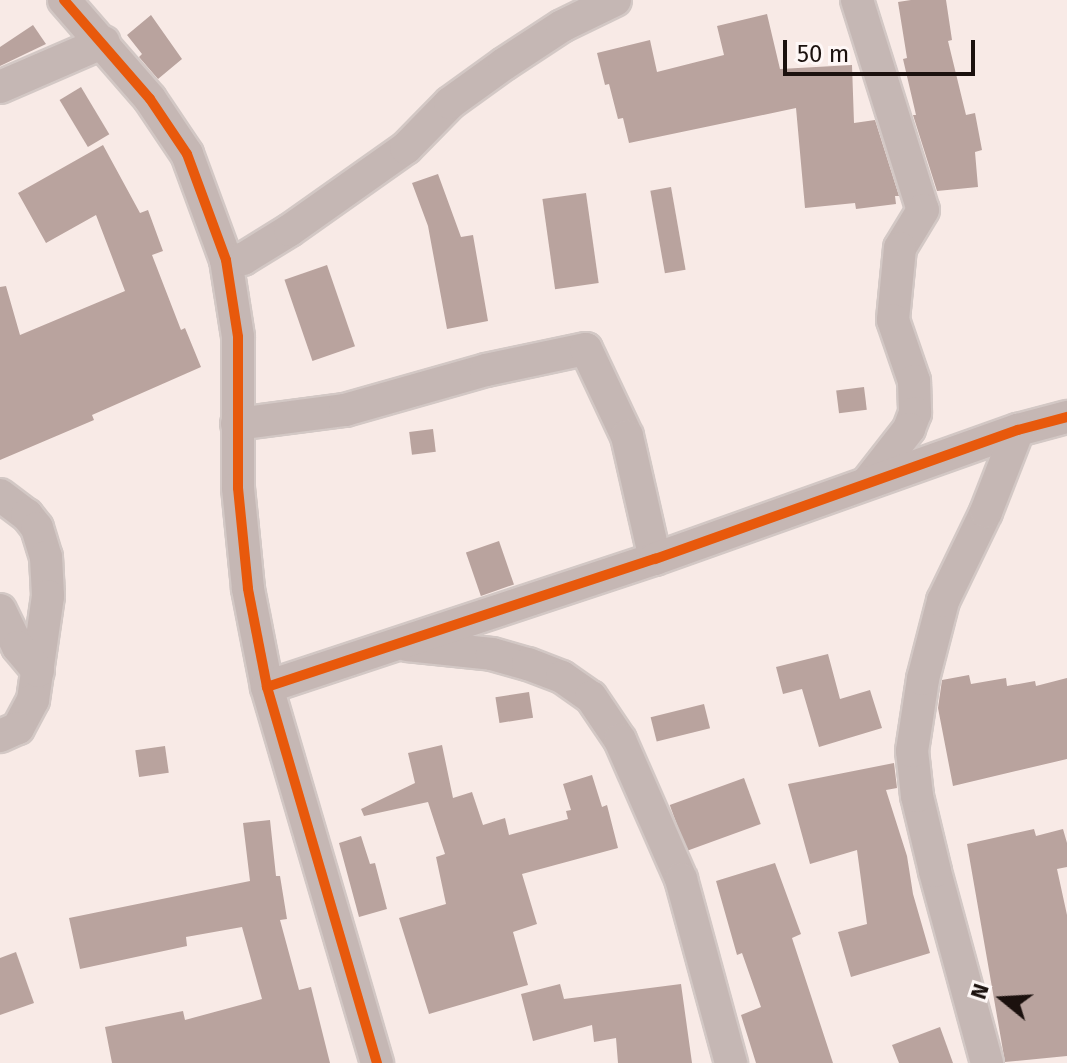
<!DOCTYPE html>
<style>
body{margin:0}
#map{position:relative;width:1067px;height:1063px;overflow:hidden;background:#f8eae6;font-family:"Fira Sans",sans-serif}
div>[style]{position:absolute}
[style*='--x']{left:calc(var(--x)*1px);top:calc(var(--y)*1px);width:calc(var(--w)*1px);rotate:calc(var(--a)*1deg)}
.building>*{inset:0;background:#b9a39e;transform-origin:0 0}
.roads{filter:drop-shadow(2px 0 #d3c8c5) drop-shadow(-2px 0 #d3c8c5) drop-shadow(0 2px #d3c8c5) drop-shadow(0 -2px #d3c8c5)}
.minor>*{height:32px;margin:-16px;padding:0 16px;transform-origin:16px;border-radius:16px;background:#c5b7b4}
.cycleway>*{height:10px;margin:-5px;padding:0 5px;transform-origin:5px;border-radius:5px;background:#e8590c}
span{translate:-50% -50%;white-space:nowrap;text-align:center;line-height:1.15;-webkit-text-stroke:7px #fef7f6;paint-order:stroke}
.north{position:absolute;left:963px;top:959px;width:80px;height:80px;-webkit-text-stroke:6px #fef7f6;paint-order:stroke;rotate:288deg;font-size:22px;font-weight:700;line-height:32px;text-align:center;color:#1b110e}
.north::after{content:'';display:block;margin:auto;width:28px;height:36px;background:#1b110e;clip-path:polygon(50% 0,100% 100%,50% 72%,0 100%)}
.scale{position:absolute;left:783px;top:40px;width:192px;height:36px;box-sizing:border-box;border:4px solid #1b110e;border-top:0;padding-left:10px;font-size:24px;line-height:28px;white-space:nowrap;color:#1b110e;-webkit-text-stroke:6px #fef7f6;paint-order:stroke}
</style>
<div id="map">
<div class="building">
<i style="clip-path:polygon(911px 0,946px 0,952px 40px,948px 41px,966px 115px,975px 113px,982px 150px,975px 152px,978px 187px,937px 191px,913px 115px,916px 115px,903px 59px,907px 58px,898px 2px)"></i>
<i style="clip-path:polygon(767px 14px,780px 69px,852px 65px,854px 123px,875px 120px,899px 196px,895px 196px,896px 204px,856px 209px,855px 203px,805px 208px,796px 108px,629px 143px,623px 118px,618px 119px,609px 84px,605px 85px,597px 53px,650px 40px,657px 72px,724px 55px,717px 26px)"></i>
<i style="clip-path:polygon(151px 15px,182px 59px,158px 79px,139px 57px,142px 54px,127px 35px)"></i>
<i style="clip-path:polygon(33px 25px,46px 44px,0 66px,0 47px)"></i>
<i style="left:81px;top:87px;width:55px;height:25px;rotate:59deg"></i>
<i style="clip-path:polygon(103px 145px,140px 213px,148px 210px,163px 251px,152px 255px,181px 330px,185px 328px,201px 367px,92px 415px,94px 420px,0 460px,0 287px,6px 286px,20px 335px,125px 291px,96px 215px,46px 243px,18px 193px)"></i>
<i style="clip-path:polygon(438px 174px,461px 237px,473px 235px,488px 321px,447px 329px,428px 226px,412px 183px)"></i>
<i style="left:671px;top:187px;width:84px;height:21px;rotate:80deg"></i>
<i style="left:586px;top:193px;width:91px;height:44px;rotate:82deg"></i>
<i style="left:327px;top:265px;width:86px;height:45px;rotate:71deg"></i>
<i style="left:864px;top:387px;width:23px;height:28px;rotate:83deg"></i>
<i style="left:433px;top:429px;width:23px;height:24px;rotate:83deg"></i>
<i style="left:499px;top:541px;width:46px;height:35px;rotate:71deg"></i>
<i style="clip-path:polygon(828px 654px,840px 699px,870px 690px,882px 728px,819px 747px,802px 689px,783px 694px,776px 667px)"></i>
<i style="clip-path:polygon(969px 675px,971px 684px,1006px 678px,1007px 686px,1035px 681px,1036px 686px,1067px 678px,1067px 759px,953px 786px,938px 708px,942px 680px)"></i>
<i style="left:529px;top:692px;width:26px;height:34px;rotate:81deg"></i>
<i style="left:704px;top:704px;width:25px;height:55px;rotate:76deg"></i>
<i style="clip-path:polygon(442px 745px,453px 798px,472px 792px,483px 825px,505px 818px,509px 835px,568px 819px,566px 811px,571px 810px,563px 784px,592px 775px,602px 807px,607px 805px,618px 848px,522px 874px,537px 924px,513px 932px,528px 985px,429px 1014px,399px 918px,446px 904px,436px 857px,445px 854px,428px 802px,364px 816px,361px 809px,415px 783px,408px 753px)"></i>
<i style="left:165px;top:746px;width:27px;height:30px;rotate:82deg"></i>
<i style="clip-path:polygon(894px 763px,897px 788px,886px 790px,907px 856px,913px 894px,930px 953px,851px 977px,838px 932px,867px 924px,857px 850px,810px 864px,788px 784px)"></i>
<i style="left:744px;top:778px;width:49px;height:79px;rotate:70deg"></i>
<i style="clip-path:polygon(270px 820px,276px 876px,280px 876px,287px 919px,280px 920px,299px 990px,311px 987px,330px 1063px,112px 1063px,105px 1027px,183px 1011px,185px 1020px,262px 999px,242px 927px,186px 937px,187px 946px,80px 969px,69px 918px,250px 881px,243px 823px)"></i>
<i style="clip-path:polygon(1034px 829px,1036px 836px,1063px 829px,1067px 843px,1067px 867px,1057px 869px,1067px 915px,1067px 1056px,1005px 1062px,967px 844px)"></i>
<i style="clip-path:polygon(361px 836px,370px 864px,375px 863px,387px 909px,359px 917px,339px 843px)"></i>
<i style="clip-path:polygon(775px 863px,801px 934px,792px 938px,833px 1063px,756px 1063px,741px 1015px,761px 1007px,742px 953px,737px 955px,716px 881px)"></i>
<i style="clip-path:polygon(16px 952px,34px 1003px,0 1015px,0 958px)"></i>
<i style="clip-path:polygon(560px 984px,564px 999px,681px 984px,692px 1063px,618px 1063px,616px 1038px,594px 1042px,592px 1025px,533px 1041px,521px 994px)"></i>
<i style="clip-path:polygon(940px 1027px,953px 1063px,899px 1063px,892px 1045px)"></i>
</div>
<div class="roads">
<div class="minor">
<i style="--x:64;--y:0;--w:131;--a:49"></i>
<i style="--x:150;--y:99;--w:66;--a:56.1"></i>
<i style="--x:187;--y:154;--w:113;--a:69.8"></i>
<i style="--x:226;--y:260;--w:78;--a:81.1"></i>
<i style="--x:238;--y:337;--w:151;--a:90"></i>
<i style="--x:238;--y:488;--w:101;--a:84.3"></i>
<i style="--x:248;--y:589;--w:100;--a:79"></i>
<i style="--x:267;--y:687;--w:392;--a:73.7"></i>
<i style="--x:857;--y:0;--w:220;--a:72.6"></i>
<i style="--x:923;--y:210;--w:44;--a:121.2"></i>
<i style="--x:900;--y:248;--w:72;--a:95.6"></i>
<i style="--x:893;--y:320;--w:65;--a:71"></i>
<i style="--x:914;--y:381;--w:32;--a:88"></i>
<i style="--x:915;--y:413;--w:17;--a:111"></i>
<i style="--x:909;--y:429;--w:68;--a:127.9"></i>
<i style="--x:0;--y:87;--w:113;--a:-23.4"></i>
<i style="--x:226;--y:260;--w:17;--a:-3"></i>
<i style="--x:243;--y:259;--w:55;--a:-31.7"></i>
<i style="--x:290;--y:230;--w:142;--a:-35.3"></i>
<i style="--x:406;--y:148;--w:63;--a:-45.6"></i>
<i style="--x:450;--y:103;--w:67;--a:-35.8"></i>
<i style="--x:504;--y:64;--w:69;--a:-33.2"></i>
<i style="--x:562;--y:26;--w:59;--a:-26.1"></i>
<i style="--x:237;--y:424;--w:109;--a:-7.4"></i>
<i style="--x:345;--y:410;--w:147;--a:-15.8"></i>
<i style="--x:486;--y:370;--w:102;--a:-11.9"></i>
<i style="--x:586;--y:349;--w:96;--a:64.8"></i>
<i style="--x:627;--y:436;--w:126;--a:77.2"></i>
<i style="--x:0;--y:495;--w:34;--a:37"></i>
<i style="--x:27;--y:515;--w:16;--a:52"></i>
<i style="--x:37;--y:528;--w:30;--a:73"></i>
<i style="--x:46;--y:557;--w:39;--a:87"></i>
<i style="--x:48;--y:596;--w:105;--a:98.2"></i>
<i style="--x:33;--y:700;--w:32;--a:118"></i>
<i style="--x:18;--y:728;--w:20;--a:156"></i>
<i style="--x:0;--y:610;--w:41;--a:64.1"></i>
<i style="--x:18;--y:647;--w:31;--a:50"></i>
<i style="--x:407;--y:645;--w:85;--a:6"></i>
<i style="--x:492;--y:654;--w:37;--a:16"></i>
<i style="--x:528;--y:664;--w:36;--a:21"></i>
<i style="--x:562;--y:677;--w:35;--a:35"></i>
<i style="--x:591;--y:697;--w:52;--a:56"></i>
<i style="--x:620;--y:740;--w:152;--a:66.3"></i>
<i style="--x:681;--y:879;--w:191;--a:74.8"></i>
<i style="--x:267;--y:687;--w:409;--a:-18.3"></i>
<i style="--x:655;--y:559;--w:385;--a:-19.6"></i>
<i style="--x:1018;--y:430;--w:51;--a:-14.9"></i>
<i style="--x:987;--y:1063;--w:199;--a:-105.2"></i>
<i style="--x:935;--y:871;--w:77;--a:-103.5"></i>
<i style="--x:917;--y:796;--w:45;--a:-96.3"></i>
<i style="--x:912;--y:751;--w:73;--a:-81.3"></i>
<i style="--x:923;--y:679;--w:81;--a:-75.6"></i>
<i style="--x:943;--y:601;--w:99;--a:-64.2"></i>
<i style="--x:986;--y:512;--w:88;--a:-68.7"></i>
</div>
</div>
<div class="cycleway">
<i style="--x:64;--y:0;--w:131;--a:49"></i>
<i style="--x:150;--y:99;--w:66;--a:56.1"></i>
<i style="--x:187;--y:154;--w:113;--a:69.8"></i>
<i style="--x:226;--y:260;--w:78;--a:81.1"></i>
<i style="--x:238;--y:337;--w:151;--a:90"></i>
<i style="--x:238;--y:488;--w:101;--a:84.3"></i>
<i style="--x:248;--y:589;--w:100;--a:79"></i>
<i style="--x:267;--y:687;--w:392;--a:73.7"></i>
<i style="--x:267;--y:687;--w:409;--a:-18.3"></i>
<i style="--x:655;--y:559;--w:385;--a:-19.6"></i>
<i style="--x:1018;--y:430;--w:51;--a:-14.9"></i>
</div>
<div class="north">N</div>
<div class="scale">50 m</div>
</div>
